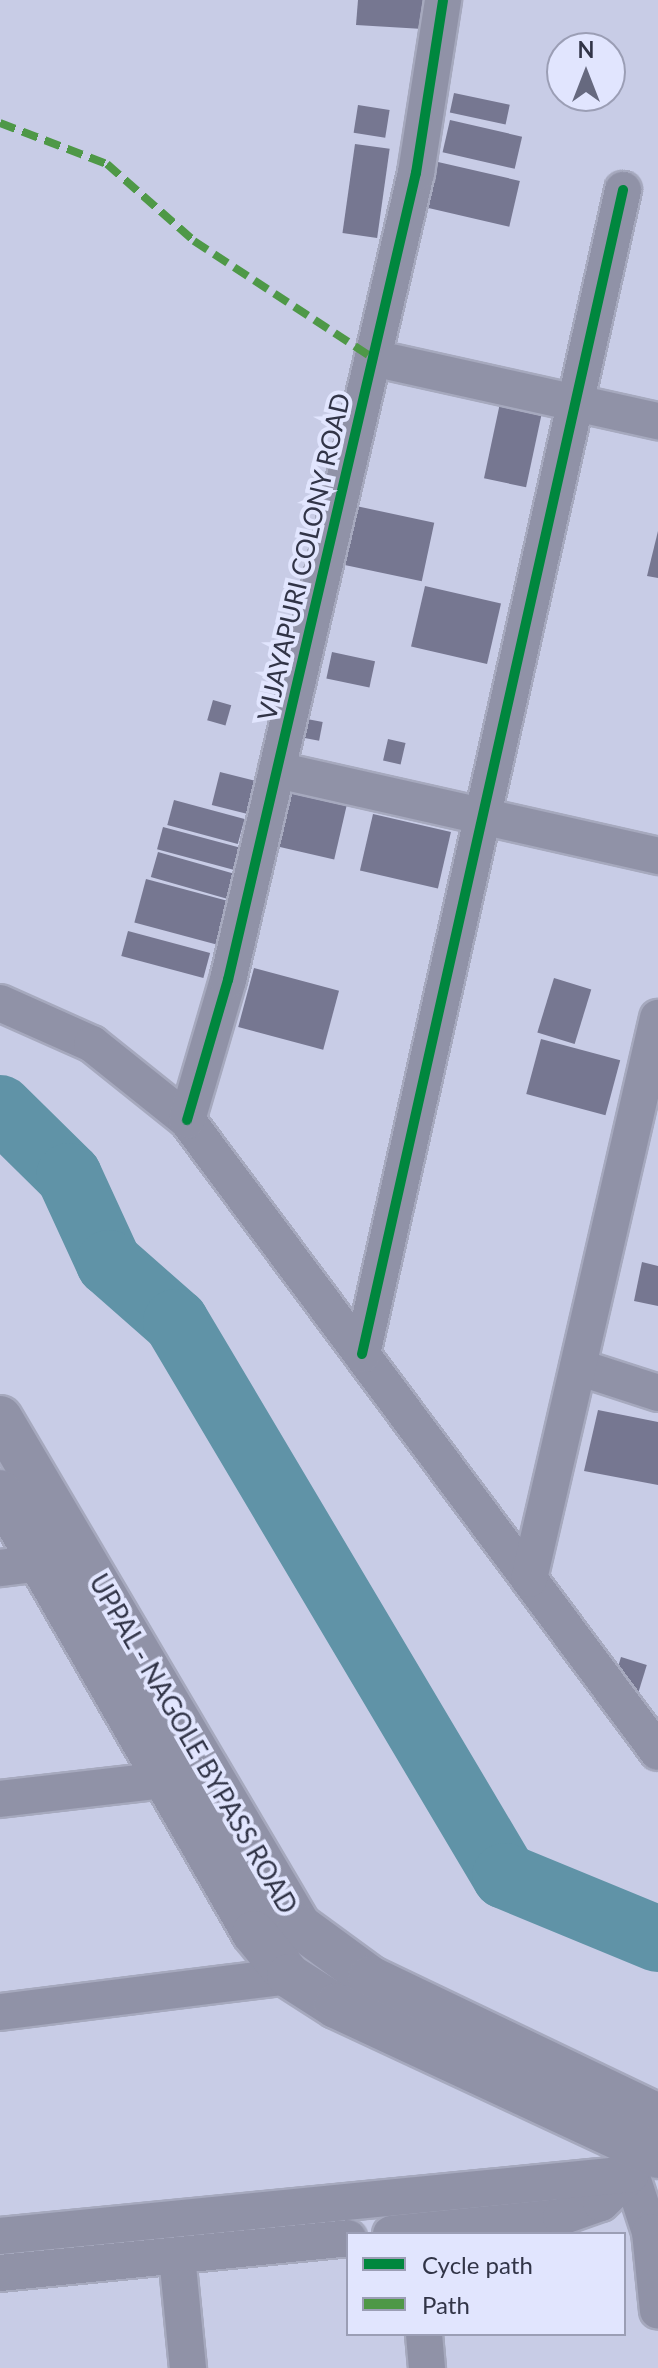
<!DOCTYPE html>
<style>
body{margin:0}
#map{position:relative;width:658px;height:2368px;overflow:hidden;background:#c8cce6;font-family:Lato,sans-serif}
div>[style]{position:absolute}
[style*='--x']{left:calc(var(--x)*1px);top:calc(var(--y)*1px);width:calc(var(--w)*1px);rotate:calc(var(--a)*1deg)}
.river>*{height:66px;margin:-33px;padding:0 33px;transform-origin:33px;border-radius:33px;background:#6093a7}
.building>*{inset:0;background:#767791;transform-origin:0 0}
.roads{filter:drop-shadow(2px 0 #a6a9be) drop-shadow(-2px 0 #a6a9be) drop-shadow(0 2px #a6a9be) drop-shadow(0 -2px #a6a9be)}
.minor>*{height:36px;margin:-18px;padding:0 18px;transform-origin:18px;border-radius:18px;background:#9092a7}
.tertiary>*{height:44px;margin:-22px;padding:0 22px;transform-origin:22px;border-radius:22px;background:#9092a7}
.quiet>*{height:8px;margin-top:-4px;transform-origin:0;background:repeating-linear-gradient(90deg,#4e9847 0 16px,transparent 0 24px)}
.cycleway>*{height:10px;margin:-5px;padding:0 5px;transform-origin:5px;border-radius:5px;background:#00873e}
span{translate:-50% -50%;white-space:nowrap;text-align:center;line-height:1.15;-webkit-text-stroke:8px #e1e5fe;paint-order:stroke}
.street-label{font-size:26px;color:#313447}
.legend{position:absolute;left:346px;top:2232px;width:280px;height:104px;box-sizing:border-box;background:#e1e5fe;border:2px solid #9b9eb5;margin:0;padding:10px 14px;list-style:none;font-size:24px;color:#313447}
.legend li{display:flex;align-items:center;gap:16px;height:40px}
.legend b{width:40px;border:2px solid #9b9eb5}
.north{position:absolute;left:546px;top:32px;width:80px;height:80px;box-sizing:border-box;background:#e1e5fe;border:2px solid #9b9eb5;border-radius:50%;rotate:0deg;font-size:22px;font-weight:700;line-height:32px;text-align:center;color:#313447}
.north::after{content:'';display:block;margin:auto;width:28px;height:36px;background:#66697f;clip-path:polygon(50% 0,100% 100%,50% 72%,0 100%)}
</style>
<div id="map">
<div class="river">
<i style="--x:0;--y:1108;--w:97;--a:44.6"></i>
<i style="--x:69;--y:1176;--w:96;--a:65.3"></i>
<i style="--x:109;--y:1263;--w:89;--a:41.4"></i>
<i style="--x:176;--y:1322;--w:644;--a:59.3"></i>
<i style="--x:505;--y:1876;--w:165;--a:22.4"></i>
</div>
<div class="building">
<i style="clip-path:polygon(358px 0,426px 0,423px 29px,356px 25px)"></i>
<i style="left:454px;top:93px;width:57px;height:20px;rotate:12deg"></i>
<i style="left:358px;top:105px;width:32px;height:28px;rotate:9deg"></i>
<i style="left:450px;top:120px;width:74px;height:33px;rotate:13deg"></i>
<i style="left:355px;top:144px;width:35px;height:90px;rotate:8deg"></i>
<i style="left:438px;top:162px;width:84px;height:47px;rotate:13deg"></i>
<i style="left:500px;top:403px;width:43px;height:77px;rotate:12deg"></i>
<i style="left:356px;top:506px;width:80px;height:60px;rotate:12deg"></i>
<i style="clip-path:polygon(658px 531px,658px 578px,647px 576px)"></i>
<i style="left:425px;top:586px;width:78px;height:62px;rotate:13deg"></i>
<i style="left:332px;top:652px;width:44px;height:27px;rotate:12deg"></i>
<i style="left:213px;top:700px;width:19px;height:21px;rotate:16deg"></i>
<i style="left:307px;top:719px;width:16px;height:19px;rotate:11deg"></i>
<i style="left:388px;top:739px;width:18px;height:22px;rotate:13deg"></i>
<i style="left:220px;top:772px;width:37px;height:34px;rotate:14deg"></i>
<i style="left:292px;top:780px;width:59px;height:68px;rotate:13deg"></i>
<i style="left:174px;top:800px;width:73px;height:26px;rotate:15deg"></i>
<i style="left:373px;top:814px;width:80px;height:58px;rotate:13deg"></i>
<i style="left:163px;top:827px;width:81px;height:23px;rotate:15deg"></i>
<i style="left:158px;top:852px;width:81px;height:26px;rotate:16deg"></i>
<i style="left:146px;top:879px;width:84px;height:45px;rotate:15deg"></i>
<i style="left:128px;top:931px;width:85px;height:26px;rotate:15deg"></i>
<i style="left:254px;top:968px;width:88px;height:61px;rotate:15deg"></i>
<i style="left:554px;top:978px;width:39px;height:57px;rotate:17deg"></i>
<i style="left:541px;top:1039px;width:82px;height:57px;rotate:15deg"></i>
<i style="clip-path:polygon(642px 1262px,658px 1266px,658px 1306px,634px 1301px)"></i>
<i style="clip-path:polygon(598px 1410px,658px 1422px,658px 1485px,584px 1471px)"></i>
<i style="left:621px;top:1657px;width:27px;height:30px;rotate:17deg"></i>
</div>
<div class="roads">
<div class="minor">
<i style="--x:373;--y:358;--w:292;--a:12.5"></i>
<i style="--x:277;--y:770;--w:391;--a:12.7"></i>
<i style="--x:0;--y:1003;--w:101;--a:24"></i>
<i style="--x:92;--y:1044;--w:122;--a:38.7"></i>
<i style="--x:187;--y:1120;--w:788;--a:53.3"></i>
<i style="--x:187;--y:1120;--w:146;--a:-73.7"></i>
<i style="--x:228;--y:980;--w:829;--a:-76.89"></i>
<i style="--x:416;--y:173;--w:175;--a:-81.1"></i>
<i style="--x:362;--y:1354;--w:1193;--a:-77.36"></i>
<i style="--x:578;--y:1367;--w:84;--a:18"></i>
<i style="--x:0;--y:1568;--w:41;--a:-7"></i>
<i style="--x:529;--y:1579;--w:576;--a:-77.05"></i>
<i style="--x:0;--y:1799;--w:166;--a:-6.6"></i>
<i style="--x:0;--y:2012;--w:291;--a:-7.1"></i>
<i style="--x:641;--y:2154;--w:22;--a:117"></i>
<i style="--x:631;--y:2174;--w:61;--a:71.9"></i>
<i style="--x:650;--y:2232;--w:79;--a:84.2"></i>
<i style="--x:391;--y:2234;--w:171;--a:-5.7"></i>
<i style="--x:561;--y:2217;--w:42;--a:-19.3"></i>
<i style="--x:601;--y:2203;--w:42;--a:-44"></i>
<i style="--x:0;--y:2236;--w:634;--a:-5.61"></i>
<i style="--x:177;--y:2256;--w:113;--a:84.4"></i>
<i style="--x:0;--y:2273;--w:350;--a:-5.7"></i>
<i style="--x:424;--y:2334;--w:34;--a:85"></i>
</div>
<div class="tertiary">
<i style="--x:0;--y:1418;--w:589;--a:59.52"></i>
<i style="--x:299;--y:1926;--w:88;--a:36.2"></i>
<i style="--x:370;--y:1978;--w:319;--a:25.6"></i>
<i style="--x:0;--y:1492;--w:509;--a:60.06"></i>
<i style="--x:254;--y:1933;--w:55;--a:50.9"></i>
<i style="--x:289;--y:1976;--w:56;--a:32.6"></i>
<i style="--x:336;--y:2006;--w:355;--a:25"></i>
</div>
</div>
<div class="quiet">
<i style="--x:0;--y:123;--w:115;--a:21"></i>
<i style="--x:107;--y:164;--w:116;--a:41.5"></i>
<i style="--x:194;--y:241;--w:214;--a:33.2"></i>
</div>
<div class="cycleway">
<i style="--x:187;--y:1120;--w:146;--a:-73.7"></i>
<i style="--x:228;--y:980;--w:829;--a:-76.89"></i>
<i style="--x:416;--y:173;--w:175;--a:-81.1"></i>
<i style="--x:362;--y:1354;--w:1193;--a:-77.36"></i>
</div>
<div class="street-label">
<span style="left:304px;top:557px;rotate:-77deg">VIJAYAPURI COLONY ROAD</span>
<span style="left:193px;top:1744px;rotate:60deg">UPPAL - NAGOLE BYPASS ROAD</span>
</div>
<ul class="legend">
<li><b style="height:10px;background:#00873e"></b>Cycle path</li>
<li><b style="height:10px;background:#4e9847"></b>Path</li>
</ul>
<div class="north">N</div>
</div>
